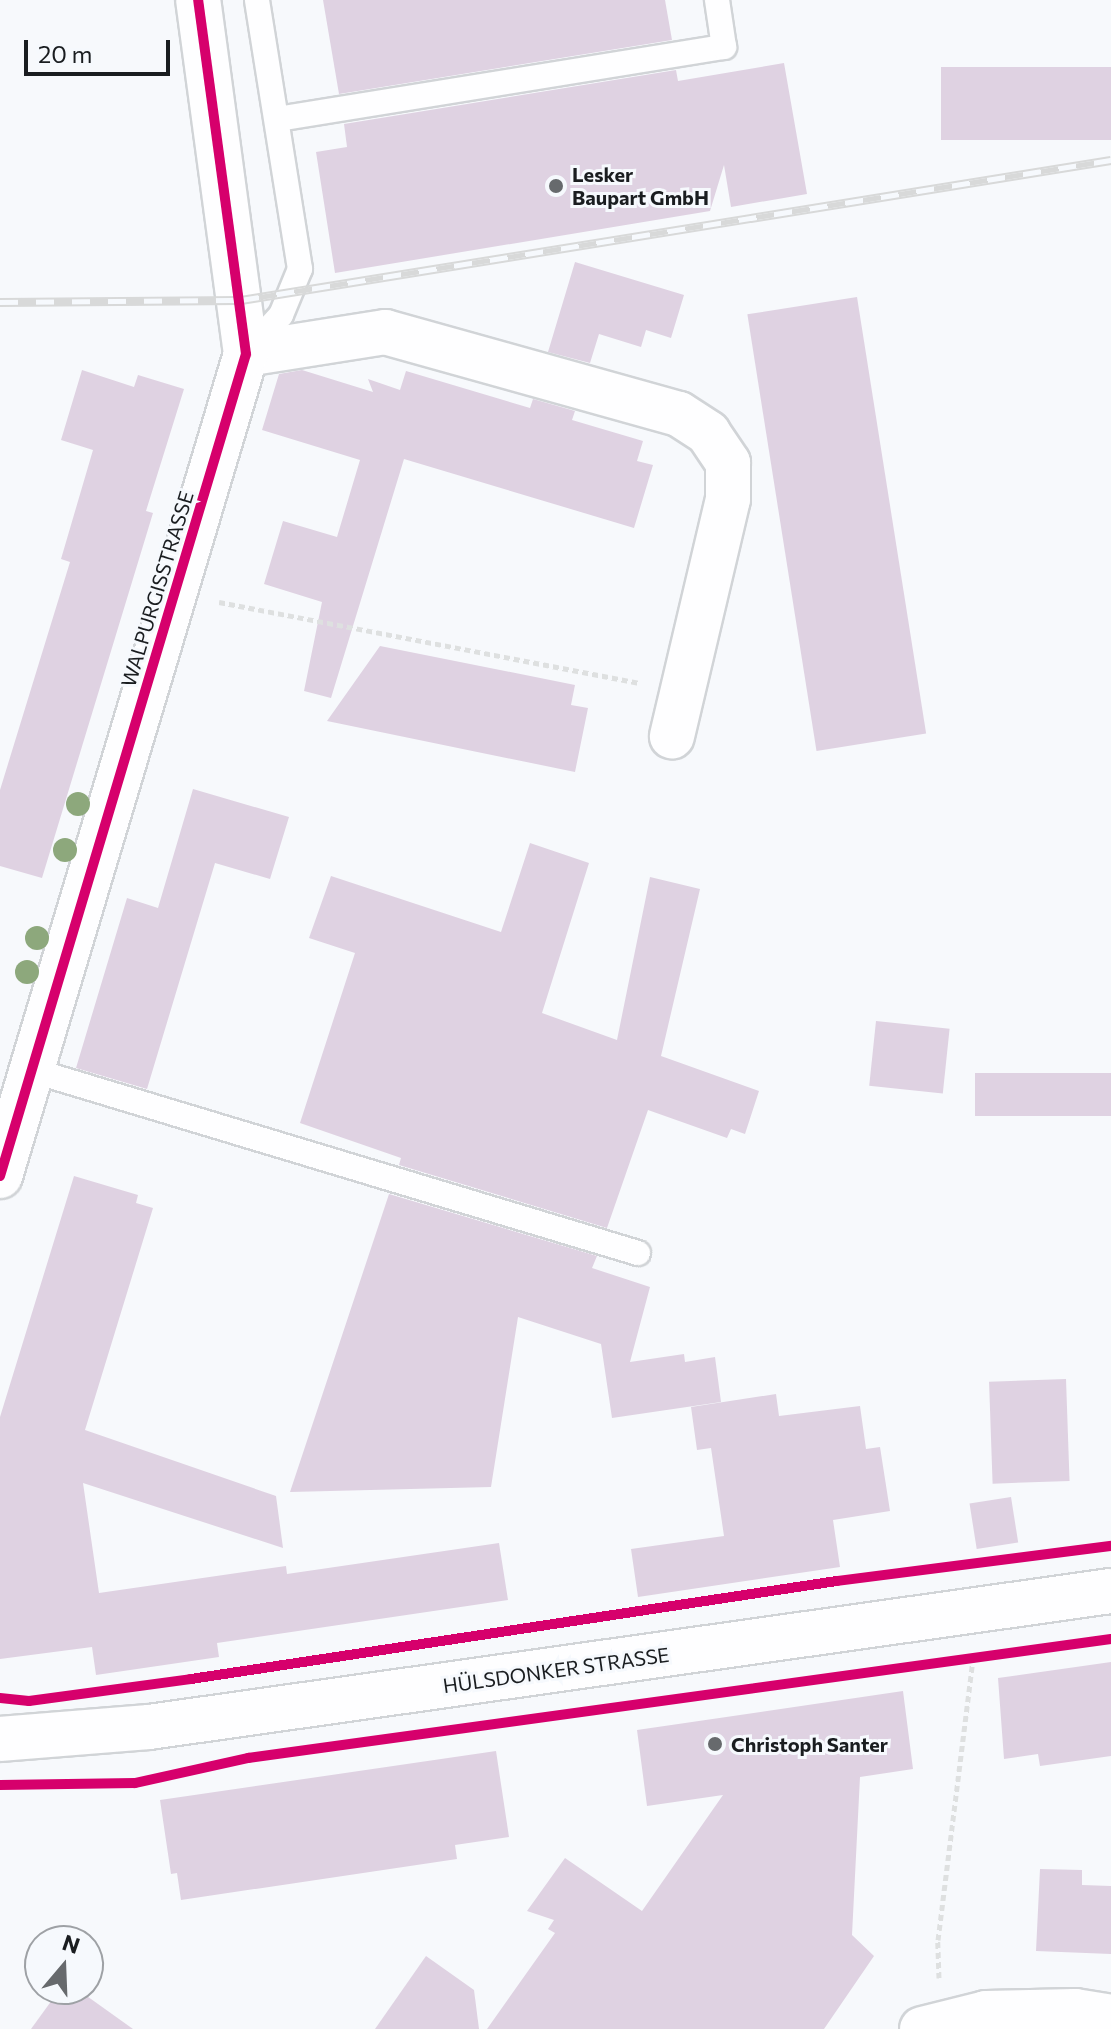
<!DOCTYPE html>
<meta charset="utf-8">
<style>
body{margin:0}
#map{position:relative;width:1111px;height:2029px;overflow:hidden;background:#f7f9fc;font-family:Commissioner,sans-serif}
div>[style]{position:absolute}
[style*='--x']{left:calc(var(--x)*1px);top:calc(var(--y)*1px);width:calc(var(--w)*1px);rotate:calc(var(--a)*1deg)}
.building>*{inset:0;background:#dfd2e2;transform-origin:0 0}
.path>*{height:5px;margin-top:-2.5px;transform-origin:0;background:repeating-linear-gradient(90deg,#dee0e0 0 6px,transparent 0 10px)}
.roads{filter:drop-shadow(2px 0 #d1d4d7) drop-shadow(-2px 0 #d1d4d7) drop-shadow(0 2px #d1d4d7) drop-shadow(0 -2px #d1d4d7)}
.service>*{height:24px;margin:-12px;padding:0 12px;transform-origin:12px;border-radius:12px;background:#fefeff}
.minor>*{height:44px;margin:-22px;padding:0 22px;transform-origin:22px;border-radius:22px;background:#fefeff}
.tertiary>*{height:44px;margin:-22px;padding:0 22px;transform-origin:22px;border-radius:22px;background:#fefeff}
.rail>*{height:9px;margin-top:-4.5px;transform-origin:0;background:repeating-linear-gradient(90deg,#f6f9fd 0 18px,#d8d9d9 0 36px);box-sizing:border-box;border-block:2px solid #d8d9d9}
.cycleway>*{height:10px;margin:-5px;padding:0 5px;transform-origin:5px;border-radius:5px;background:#d6006c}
.trees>*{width:24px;height:24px;margin:-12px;border-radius:50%;background:#8da87c}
.dots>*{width:22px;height:22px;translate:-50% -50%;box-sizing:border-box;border:4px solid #f6f9fd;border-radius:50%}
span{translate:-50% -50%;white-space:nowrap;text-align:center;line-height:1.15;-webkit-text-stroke:6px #f6f9fd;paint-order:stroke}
.poi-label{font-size:20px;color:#1a1d20;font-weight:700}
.left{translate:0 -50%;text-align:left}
.street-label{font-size:20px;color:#1a1d20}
.north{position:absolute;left:24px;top:1925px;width:80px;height:80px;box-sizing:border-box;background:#f6f9fd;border:2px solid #9ea1a5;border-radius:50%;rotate:19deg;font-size:22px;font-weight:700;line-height:32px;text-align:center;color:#1a1d20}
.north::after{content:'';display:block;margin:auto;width:28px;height:36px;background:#676a6d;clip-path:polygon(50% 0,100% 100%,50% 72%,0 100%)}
.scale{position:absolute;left:24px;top:40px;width:146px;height:36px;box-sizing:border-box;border:4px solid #1a1d20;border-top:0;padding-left:10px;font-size:24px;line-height:28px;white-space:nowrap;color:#1a1d20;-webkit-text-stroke:6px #f6f9fd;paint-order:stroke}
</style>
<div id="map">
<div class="building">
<i style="clip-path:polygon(323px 0,665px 0,672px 40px,339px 94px)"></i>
<i style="clip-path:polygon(784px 63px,807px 194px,731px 207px,724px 165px,710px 211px,335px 273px,316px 152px,347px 147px,344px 124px,676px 70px,678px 81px)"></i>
<i style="left:1111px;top:67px;width:73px;height:170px;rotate:90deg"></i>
<i style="clip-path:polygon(575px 262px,684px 295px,671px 338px,646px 330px,641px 347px,599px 334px,590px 363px,548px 352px)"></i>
<i style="left:857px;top:297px;width:442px;height:111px;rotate:81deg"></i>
<i style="clip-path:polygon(82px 370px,134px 387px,138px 375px,184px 389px,146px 511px,153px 513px,42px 878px,0 866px,0 790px,70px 562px,61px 559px,93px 450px,61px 440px)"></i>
<i style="clip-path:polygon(302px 370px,373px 392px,368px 379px,400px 390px,406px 371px,530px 408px,533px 399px,575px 411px,572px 420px,643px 441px,637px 461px,653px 465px,634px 528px,404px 459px,331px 698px,304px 691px,322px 602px,264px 584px,283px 521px,337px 537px,360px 460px,262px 430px,279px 374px)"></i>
<i style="clip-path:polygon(380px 646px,575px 685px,571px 705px,588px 708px,575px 772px,327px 721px)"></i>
<i style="clip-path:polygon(193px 789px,289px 817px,270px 879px,215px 863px,147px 1089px,76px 1068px,127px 898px,158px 908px)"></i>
<i style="clip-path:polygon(530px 843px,589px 863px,542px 1013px,617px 1040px,650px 877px,700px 889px,661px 1056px,759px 1091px,745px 1134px,731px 1129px,727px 1138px,648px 1110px,607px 1228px,399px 1165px,401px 1158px,300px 1123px,355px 953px,309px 938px,331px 876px,501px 932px)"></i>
<i style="left:876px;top:1021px;width:74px;height:65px;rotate:6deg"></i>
<i style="left:1111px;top:1073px;width:43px;height:136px;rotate:90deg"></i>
<i style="clip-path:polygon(74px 1176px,138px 1195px,136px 1203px,153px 1208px,85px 1430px,276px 1496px,283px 1548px,83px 1483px,99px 1593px,286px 1566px,287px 1574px,499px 1543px,508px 1600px,217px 1643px,219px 1657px,96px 1675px,92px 1647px,0 1659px,0 1417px)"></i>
<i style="clip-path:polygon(389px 1194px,597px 1256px,592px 1268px,650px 1287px,630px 1362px,684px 1354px,685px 1362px,715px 1357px,721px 1402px,612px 1418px,601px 1344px,518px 1317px,491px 1487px,290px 1492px)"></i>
<i style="left:1066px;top:1379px;width:102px;height:77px;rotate:88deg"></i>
<i style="clip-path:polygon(776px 1394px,779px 1416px,860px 1406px,866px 1449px,880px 1447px,890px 1511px,833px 1520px,840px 1567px,638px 1597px,631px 1549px,724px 1536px,711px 1448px,697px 1450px,691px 1407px)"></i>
<i style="left:1011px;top:1497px;width:46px;height:42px;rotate:81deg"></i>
<i style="clip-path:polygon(1111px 1662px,1111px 1756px,1040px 1766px,1038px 1754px,1004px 1759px,998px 1678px)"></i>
<i style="clip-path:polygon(903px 1691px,913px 1769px,860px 1777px,852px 1935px,874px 1956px,824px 2029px,487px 2029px,555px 1933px,548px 1929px,554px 1920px,527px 1911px,565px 1858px,642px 1911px,723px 1795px,647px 1806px,637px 1730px)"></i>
<i style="clip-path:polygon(496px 1751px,509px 1837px,455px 1845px,457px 1859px,181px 1900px,177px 1873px,171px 1874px,160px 1800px)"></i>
<i style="clip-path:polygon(1040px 1869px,1082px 1870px,1082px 1885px,1111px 1886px,1111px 1954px,1036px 1951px)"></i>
<i style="clip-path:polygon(426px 1956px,474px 1990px,479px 2029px,375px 2029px)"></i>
<i style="clip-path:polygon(60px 1989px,77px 1989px,133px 2029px,31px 2029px)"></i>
</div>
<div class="path">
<i style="--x:219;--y:602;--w:427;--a:10.9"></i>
<i style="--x:939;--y:1978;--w:38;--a:-92"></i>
<i style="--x:938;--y:1940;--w:283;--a:-82.9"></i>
</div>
<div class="roads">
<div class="service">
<i style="--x:278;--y:119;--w:452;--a:-9.2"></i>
<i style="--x:724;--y:47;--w:48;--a:-98.5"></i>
<i style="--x:247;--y:352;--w:50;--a:-47.4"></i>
<i style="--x:281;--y:315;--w:50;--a:-67.6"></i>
<i style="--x:300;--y:269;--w:272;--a:-99.1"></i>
<i style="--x:31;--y:1070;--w:634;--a:16.78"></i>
</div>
<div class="minor">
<i style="--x:246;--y:354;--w:141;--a:-9"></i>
<i style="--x:385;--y:332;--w:305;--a:15.6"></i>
<i style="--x:679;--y:414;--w:35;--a:33"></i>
<i style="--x:708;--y:433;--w:36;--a:56"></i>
<i style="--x:728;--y:463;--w:36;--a:90"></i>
<i style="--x:728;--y:499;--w:244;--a:103.3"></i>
<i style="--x:0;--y:1176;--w:858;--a:-73.34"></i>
<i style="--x:246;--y:354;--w:357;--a:-97.7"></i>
<i style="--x:922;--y:2029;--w:66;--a:-14"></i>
<i style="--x:986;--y:2013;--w:89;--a:-1.3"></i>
<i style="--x:1075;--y:2011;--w:36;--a:9"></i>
</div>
<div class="tertiary">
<i style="--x:0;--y:1739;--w:149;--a:-4.6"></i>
<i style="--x:149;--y:1727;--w:972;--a:-8.05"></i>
</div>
</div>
<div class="rail">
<i style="--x:0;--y:302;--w:241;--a:-0.5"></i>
<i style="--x:241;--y:300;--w:881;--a:-9.14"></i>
</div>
<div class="cycleway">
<i style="--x:0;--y:1176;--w:858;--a:-73.34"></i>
<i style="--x:246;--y:354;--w:357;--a:-97.7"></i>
<i style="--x:0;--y:1698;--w:29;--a:6"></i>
<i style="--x:29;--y:1701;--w:163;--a:-7.7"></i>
<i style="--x:191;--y:1679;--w:653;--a:-8.63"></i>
<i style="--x:837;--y:1581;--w:276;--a:-7.3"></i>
<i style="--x:0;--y:1785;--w:135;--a:-0.8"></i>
<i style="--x:135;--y:1783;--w:116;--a:-12.5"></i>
<i style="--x:248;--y:1758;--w:871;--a:-7.85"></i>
</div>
<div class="trees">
<i style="left:78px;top:804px"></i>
<i style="left:65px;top:850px"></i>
<i style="left:37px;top:938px"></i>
<i style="left:27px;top:972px"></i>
</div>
<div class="dots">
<i style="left:556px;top:186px;background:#676a6d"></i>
<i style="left:715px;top:1744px;background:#676a6d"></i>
</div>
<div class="poi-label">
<span class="left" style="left:572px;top:186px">Lesker<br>Baupart GmbH</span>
<span class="left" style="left:731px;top:1744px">Christoph Santer</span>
</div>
<div class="street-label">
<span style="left:157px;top:589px;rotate:-73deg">WALPURGISSTRASSE</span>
<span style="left:556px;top:1670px;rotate:-8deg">HÜLSDONKER STRASSE</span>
</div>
<div class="north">N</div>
<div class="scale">20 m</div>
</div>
